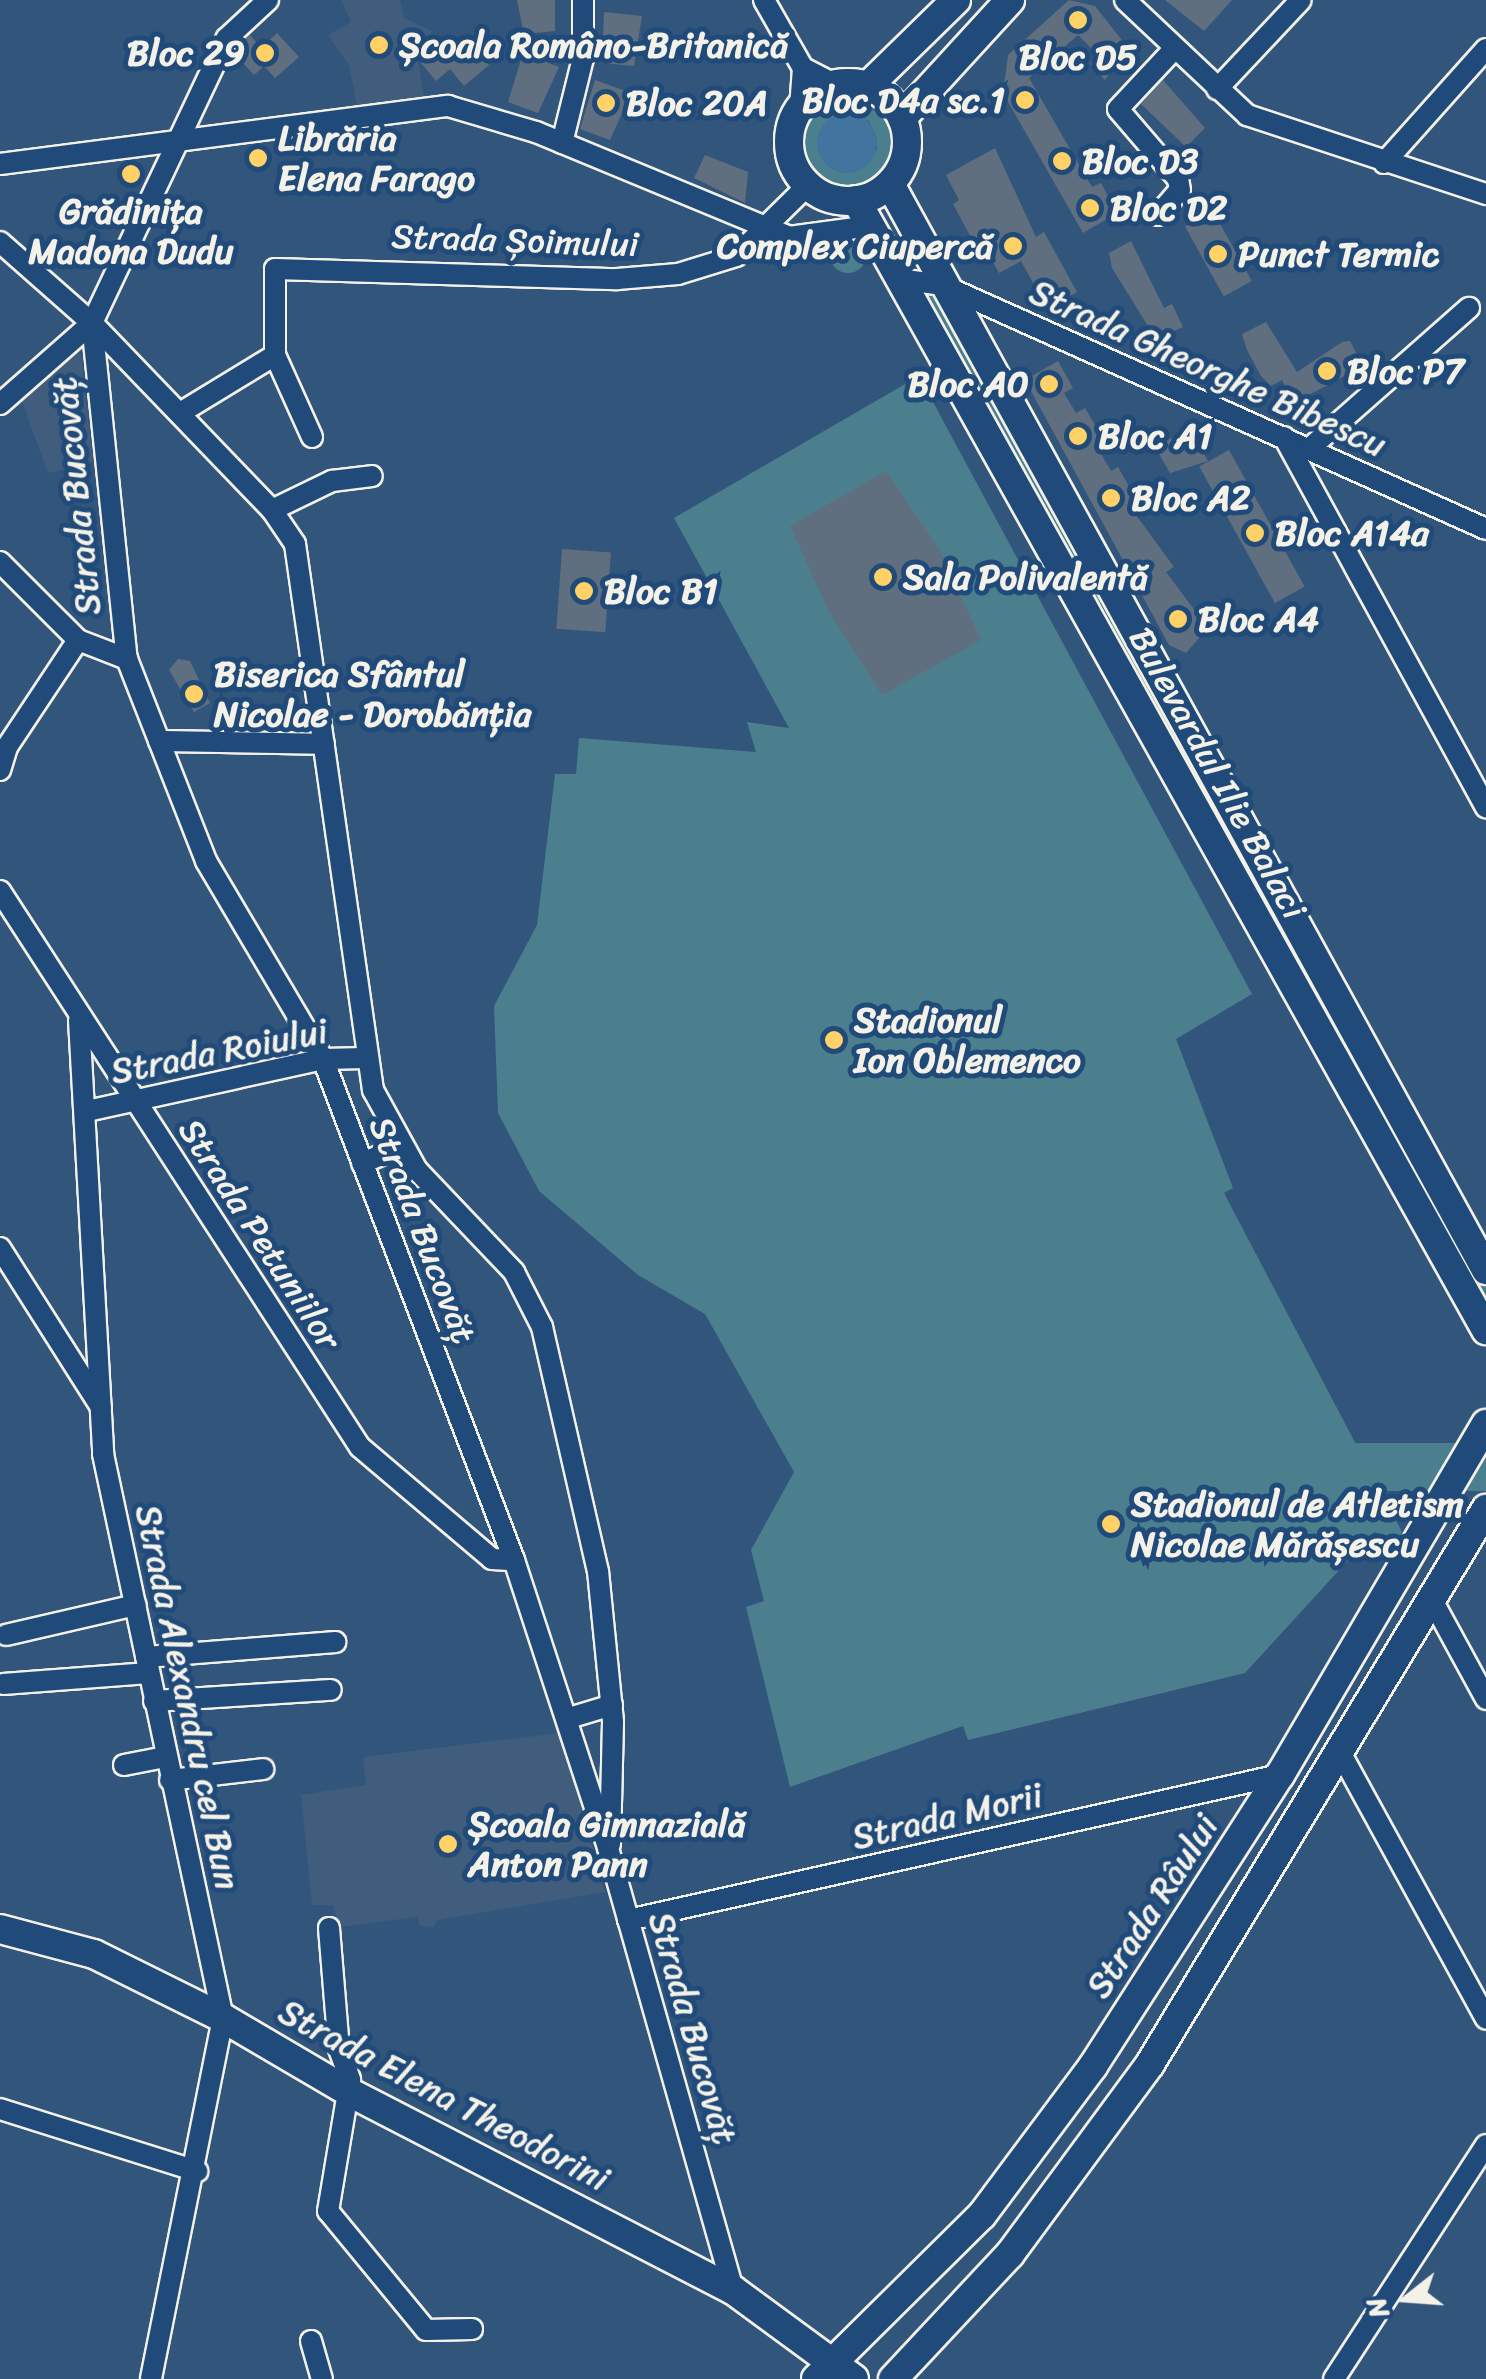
<!DOCTYPE html>
<meta charset="utf-8">
<style>
body{margin:0}
#map{position:relative;width:1486px;height:2379px;overflow:hidden;background:#32557c;font-family:Sriracha,sans-serif}
div>[style]{position:absolute}
[style*='--x']{left:calc(var(--x)*1px);top:calc(var(--y)*1px);width:calc(var(--w)*1px);rotate:calc(var(--a)*1deg)}
.built>*{inset:0;background:#405d7d}
.green>*{inset:0;background:#4b7f8d;transform-origin:0 0}
.round{border-radius:50%}
.water>*{inset:0;background:#41749e}
.building>*{inset:0;background:#606f80;transform-origin:0 0}
.roads{filter:drop-shadow(2px 0 #f4f1e8) drop-shadow(-2px 0 #f4f1e8) drop-shadow(0 2px #f4f1e8) drop-shadow(0 -2px #f4f1e8)}
.minor>*{height:20px;margin:-10px;padding:0 10px;transform-origin:10px;border-radius:10px;background:#1f4a7a}
.major>*{height:28px;margin:-14px;padding:0 14px;transform-origin:14px;border-radius:14px;background:#1f4a7a}
.major>.ring{margin:-14px;padding:0;box-sizing:content-box;background:none;border:28px solid #1f4a7a;border-radius:50%}
.dots>*{width:28px;height:28px;translate:-50% -50%;box-sizing:border-box;border:5px solid #1f4a7a;border-radius:50%}
span{translate:-50% -50%;white-space:nowrap;text-align:center;line-height:1.15;-webkit-text-stroke:10px #1f4a7a;paint-order:stroke}
.poi-label{font-size:35px;color:#f4f1e8;font-weight:700}
.left{translate:0 -50%;text-align:left}
.right{translate:-100% -50%;text-align:right}
.street-label{font-size:35px;color:#f4f1e8}
.north{position:absolute;left:1356px;top:2249px;width:100px;height:100px;-webkit-text-stroke:8px #1f4a7a;paint-order:stroke;rotate:253deg;font-size:28px;font-weight:700;line-height:40px;text-align:center;color:#f4f1e8}
.north::after{content:'';display:block;margin:auto;width:35px;height:45px;background:#f4f1e8;clip-path:polygon(50% 0,100% 100%,50% 72%,0 100%)}
</style>
<div id="map">
<div class="built">
<i style="clip-path:polygon(341px 0,400px 0,404px 18px,432px 31px,417px 55px,424px 97px,357px 107px,349px 65px,328px 35px,351px 22px)"></i>
<i style="clip-path:polygon(72px 351px,81px 354px,93px 462px,48px 473px,20px 396px)"></i>
<i style="clip-path:polygon(560px 1733px,605px 1892px,437px 1920px,434px 1927px,420px 1926px,417px 1917px,339px 1927px,333px 1905px,312px 1905px,301px 1795px,366px 1785px,363px 1757px)"></i>
</div>
<div class="green">
<i style="clip-path:polygon(evenodd,852px 96px,888px 120px,893px 151px,878px 178px,850px 189px,820px 181px,800px 141px,811px 113px,852px 96px,842px 113px,869px 121px,877px 140px,877px 150px,846px 173px,821px 158px,842px 113px)"></i>
<i class="round" style="left:830px;top:237px;width:36px;height:36px"></i>
<i style="clip-path:polygon(922px 286px,933px 289px,1104px 597px,1100px 605px,920px 297px)"></i>
<i style="clip-path:polygon(919px 376px,1252px 994px,1176px 1039px,1233px 1188px,1224px 1193px,1402px 1532px,1397px 1541px,1374px 1532px,1245px 1673px,968px 1740px,963px 1726px,790px 1787px,746px 1607px,764px 1601px,751px 1550px,794px 1472px,705px 1314px,638px 1275px,539px 1191px,498px 1113px,494px 1006px,537px 925px,555px 774px,576px 774px,579px 738px,756px 752px,747px 722px,789px 728px,674px 518px)"></i>
<i style="clip-path:polygon(1114px 622px,1293px 937px,1290px 942px,1108px 626px)"></i>
<i style="clip-path:polygon(1306px 968px,1486px 1283px,1486px 1299px,1464px 1272px,1301px 974px)"></i>
<i style="left:1486px;top:1443px;width:48px;height:393px;rotate:90deg"></i>
</div>
<div class="water">
<i class="round" style="left:817px;top:113px;width:60px;height:60px"></i>
</div>
<div class="building">
<i style="clip-path:polygon(517px 0,555px 0,555px 31px,524px 34px)"></i>
<i style="clip-path:polygon(1069px 0,1095px 6px,1128px 48px,1105px 80px,1090px 64px,1097px 54px,1078px 35px,1029px 78px,1092px 187px,1101px 183px,1117px 213px,1083px 233px,1003px 93px,1008px 55px)"></i>
<i style="clip-path:polygon(1165px 0,1232px 0,1204px 31px)"></i>
<i style="clip-path:polygon(604px 12px,642px 16px,634px 66px,602px 63px)"></i>
<i style="clip-path:polygon(277px 33px,299px 57px,275px 78px,264px 66px,254px 75px,235px 54px,238px 46px,250px 35px,261px 48px)"></i>
<i style="clip-path:polygon(447px 41px,456px 52px,469px 41px,489px 65px,464px 86px,450px 69px,436px 81px,421px 63px)"></i>
<i style="clip-path:polygon(523px 53px,559px 67px,538px 113px,508px 102px)"></i>
<i style="clip-path:polygon(595px 80px,631px 93px,610px 140px,580px 129px)"></i>
<i style="clip-path:polygon(1163px 80px,1205px 128px,1186px 147px,1141px 104px)"></i>
<i style="clip-path:polygon(995px 148px,1036px 237px,1044px 232px,1077px 292px,1047px 308px,1021px 261px,999px 273px,989px 255px,982px 258px,953px 204px,959px 200px,946px 175px)"></i>
<i style="clip-path:polygon(705px 155px,748px 172px,745px 203px,694px 178px)"></i>
<i style="left:1213px;top:211px;width:80px;height:32px;rotate:61deg"></i>
<i style="clip-path:polygon(1131px 241px,1164px 308px,1172px 304px,1183px 327px,1156px 339px,1112px 268px,1109px 253px)"></i>
<i style="clip-path:polygon(1266px 322px,1297px 372px,1342px 342px,1350px 341px,1363px 366px,1294px 403px,1282px 380px,1271px 386px,1261px 376px,1247px 350px,1242px 334px)"></i>
<i style="clip-path:polygon(1058px 361px,1073px 388px,1064px 393px,1076px 413px,1085px 408px,1107px 445px,1099px 450px,1111px 471px,1118px 467px,1140px 506px,1133px 511px,1174px 567px,1166px 572px,1208px 628px,1186px 653px,1169px 645px,1025px 380px)"></i>
<i style="clip-path:polygon(1189px 428px,1208px 461px,1170px 473px,1155px 447px)"></i>
<i style="left:1229px;top:450px;width:156px;height:34px;rotate:61deg"></i>
<i style="clip-path:polygon(886px 471px,940px 550px,981px 640px,882px 695px,828px 610px,790px 526px)"></i>
<i style="left:562px;top:549px;width:49px;height:80px;rotate:4deg"></i>
<i style="clip-path:polygon(178px 659px,190px 661px,210px 703px,194px 712px,169px 670px)"></i>
</div>
<div class="roads">
<div class="minor">
<i style="--x:764;--y:0;--w:78;--a:60.2"></i>
<i style="--x:803;--y:68;--w:40;--a:94.3"></i>
<i style="--x:1125;--y:0;--w:168;--a:43.3"></i>
<i style="--x:1247;--y:115;--w:252;--a:18.3"></i>
<i style="--x:803;--y:68;--w:36;--a:27"></i>
<i style="--x:1217;--y:89;--w:122;--a:-46.7"></i>
<i style="--x:562;--y:143;--w:88;--a:-76.1"></i>
<i style="--x:583;--y:58;--w:58;--a:-90"></i>
<i style="--x:1384;--y:163;--w:153;--a:-48.2"></i>
<i style="--x:0;--y:164;--w:452;--a:-7.4"></i>
<i style="--x:448;--y:106;--w:92;--a:16.5"></i>
<i style="--x:536;--y:132;--w:274;--a:22.5"></i>
<i style="--x:789;--y:237;--w:82;--a:-7.7"></i>
<i style="--x:1158;--y:215;--w:33;--a:-49"></i>
<i style="--x:1180;--y:190;--w:11;--a:-100"></i>
<i style="--x:1178;--y:179;--w:92;--a:-130.6"></i>
<i style="--x:1118;--y:109;--w:83;--a:-46.9"></i>
<i style="--x:0;--y:242;--w:123;--a:41.4"></i>
<i style="--x:92;--y:323;--w:338;--a:84.1"></i>
<i style="--x:127;--y:659;--w:217;--a:68.6"></i>
<i style="--x:206;--y:861;--w:230;--a:59.4"></i>
<i style="--x:323;--y:1059;--w:536;--a:69.13"></i>
<i style="--x:514;--y:1560;--w:303;--a:71.9"></i>
<i style="--x:608;--y:1848;--w:459;--a:74.2"></i>
<i style="--x:900;--y:279;--w:42;--a:8.1"></i>
<i style="--x:942;--y:285;--w:596;--a:24.16"></i>
<i style="--x:92;--y:323;--w:260;--a:46.1"></i>
<i style="--x:272;--y:510;--w:41;--a:55.9"></i>
<i style="--x:295;--y:544;--w:552;--a:81.87"></i>
<i style="--x:373;--y:1090;--w:91;--a:61.2"></i>
<i style="--x:417;--y:1170;--w:141;--a:46.4"></i>
<i style="--x:514;--y:1272;--w:62;--a:63"></i>
<i style="--x:542;--y:1327;--w:250;--a:77.1"></i>
<i style="--x:598;--y:1571;--w:152;--a:84.3"></i>
<i style="--x:613;--y:1722;--w:122;--a:91.4"></i>
<i style="--x:0;--y:404;--w:123;--a:-41.4"></i>
<i style="--x:92;--y:323;--w:315;--a:-64.7"></i>
<i style="--x:227;--y:38;--w:56;--a:-42.8"></i>
<i style="--x:180;--y:413;--w:111;--a:-31.4"></i>
<i style="--x:312;--y:437;--w:90;--a:-114.3"></i>
<i style="--x:275;--y:355;--w:86;--a:-90"></i>
<i style="--x:275;--y:269;--w:342;--a:1.7"></i>
<i style="--x:617;--y:279;--w:61;--a:-4.7"></i>
<i style="--x:678;--y:274;--w:61;--a:-17.2"></i>
<i style="--x:736;--y:256;--w:101;--a:-44.6"></i>
<i style="--x:1284;--y:437;--w:422;--a:61.4"></i>
<i style="--x:1310;--y:448;--w:212;--a:-41.4"></i>
<i style="--x:272;--y:510;--w:67;--a:-25.8"></i>
<i style="--x:332;--y:481;--w:40;--a:-7.1"></i>
<i style="--x:0;--y:562;--w:110;--a:45"></i>
<i style="--x:78;--y:640;--w:53;--a:21.2"></i>
<i style="--x:159;--y:741;--w:165;--a:1"></i>
<i style="--x:0;--y:770;--w:24;--a:-73"></i>
<i style="--x:7;--y:747;--w:128;--a:-56.4"></i>
<i style="--x:0;--y:891;--w:662;--a:57.08"></i>
<i style="--x:360;--y:1447;--w:173;--a:40.3"></i>
<i style="--x:492;--y:1559;--w:22;--a:3"></i>
<i style="--x:79;--y:1020;--w:435;--a:86.8"></i>
<i style="--x:103;--y:1454;--w:577;--a:77.99"></i>
<i style="--x:223;--y:2018;--w:368;--a:101.3"></i>
<i style="--x:87;--y:1111;--w:242;--a:-12.4"></i>
<i style="--x:323;--y:1059;--w:42;--a:-1.4"></i>
<i style="--x:362;--y:1163;--w:42;--a:-22.3"></i>
<i style="--x:0;--y:1248;--w:188;--a:57.6"></i>
<i style="--x:1431;--y:1598;--w:115;--a:61.4"></i>
<i style="--x:6;--y:1635;--w:133;--a:-13"></i>
<i style="--x:146;--y:1657;--w:190;--a:-4.5"></i>
<i style="--x:3;--y:1684;--w:146;--a:-4.3"></i>
<i style="--x:154;--y:1701;--w:177;--a:-3.6"></i>
<i style="--x:569;--y:1718;--w:45;--a:-16.8"></i>
<i style="--x:1340;--y:1752;--w:304;--a:61.3"></i>
<i style="--x:124;--y:1765;--w:42;--a:-11"></i>
<i style="--x:170;--y:1780;--w:94;--a:-6.7"></i>
<i style="--x:628;--y:1920;--w:668;--a:-12.54"></i>
<i style="--x:329;--y:1928;--w:121;--a:85.3"></i>
<i style="--x:339;--y:2049;--w:33;--a:70"></i>
<i style="--x:350;--y:2080;--w:133;--a:99.5"></i>
<i style="--x:328;--y:2211;--w:154;--a:50.5"></i>
<i style="--x:426;--y:2330;--w:46;--a:-1.2"></i>
<i style="--x:0;--y:2109;--w:207;--a:17.5"></i>
<i style="--x:311;--y:2341;--w:40;--a:74"></i>
<i style="--x:1334;--y:2379;--w:279;--a:-57"></i>
</div>
<div class="major">
<i class="ring" style="left:789px;top:83px;width:90px;height:90px"></i>
<i style="--x:868;--y:86;--w:123;--a:-44.3"></i>
<i style="--x:902;--y:118;--w:160;--a:-47.5"></i>
<i style="--x:890;--y:184;--w:1239;--a:61.24"></i>
<i style="--x:856;--y:200;--w:1294;--a:60.86"></i>
<i style="--x:0;--y:1929;--w:97;--a:14.9"></i>
<i style="--x:94;--y:1954;--w:144;--a:26.4"></i>
<i style="--x:223;--y:2018;--w:146;--a:30.4"></i>
<i style="--x:349;--y:2092;--w:432;--a:27.3"></i>
<i style="--x:733;--y:2290;--w:150;--a:36.3"></i>
<i style="--x:816;--y:2379;--w:233;--a:-44.7"></i>
<i style="--x:982;--y:2215;--w:186;--a:-53.3"></i>
<i style="--x:1093;--y:2066;--w:346;--a:-57.3"></i>
<i style="--x:1280;--y:1775;--w:407;--a:-59.6"></i>
<i style="--x:893;--y:2379;--w:171;--a:-46.9"></i>
<i style="--x:1010;--y:2254;--w:236;--a:-53.6"></i>
<i style="--x:1150;--y:2064;--w:649;--a:-58.81"></i>
</div>
</div>
<div class="dots">
<i style="left:1078px;top:20px;background:#ffd166"></i>
<i style="left:379px;top:45px;background:#ffd166"></i>
<i style="left:265px;top:53px;background:#ffd166"></i>
<i style="left:1025px;top:100px;background:#ffd166"></i>
<i style="left:606px;top:103px;background:#ffd166"></i>
<i style="left:258px;top:158px;background:#ffd166"></i>
<i style="left:1062px;top:161px;background:#ffd166"></i>
<i style="left:131px;top:174px;background:#ffd166"></i>
<i style="left:1090px;top:208px;background:#ffd166"></i>
<i style="left:1013px;top:246px;background:#ffd166"></i>
<i style="left:1218px;top:254px;background:#ffd166"></i>
<i style="left:1327px;top:371px;background:#ffd166"></i>
<i style="left:1049px;top:384px;background:#ffd166"></i>
<i style="left:1078px;top:436px;background:#ffd166"></i>
<i style="left:1111px;top:498px;background:#ffd166"></i>
<i style="left:1255px;top:533px;background:#ffd166"></i>
<i style="left:883px;top:577px;background:#ffd166"></i>
<i style="left:584px;top:591px;background:#ffd166"></i>
<i style="left:1178px;top:619px;background:#ffd166"></i>
<i style="left:194px;top:694px;background:#ffd166"></i>
<i style="left:834px;top:1040px;background:#ffd166"></i>
<i style="left:1111px;top:1524px;background:#ffd166"></i>
<i style="left:448px;top:1844px;background:#ffd166"></i>
</div>
<div class="poi-label">
<span class="left" style="left:399px;top:45px">Școala Româno-Britanică</span>
<span class="right" style="left:245px;top:53px">Bloc 29</span>
<span style="left:1078px;top:57px">Bloc D5</span>
<span class="right" style="left:1005px;top:100px">Bloc D4a sc.1</span>
<span class="left" style="left:626px;top:103px">Bloc 20A</span>
<span class="left" style="left:278px;top:158px">Librăria<br>Elena Farago</span>
<span class="left" style="left:1082px;top:161px">Bloc D3</span>
<span class="left" style="left:1110px;top:208px">Bloc D2</span>
<span style="left:131px;top:231px">Grădinița<br>Madona Dudu</span>
<span class="right" style="left:993px;top:246px">Complex Ciupercă</span>
<span class="left" style="left:1238px;top:254px">Punct Termic</span>
<span class="left" style="left:1347px;top:371px">Bloc P7</span>
<span class="right" style="left:1029px;top:384px">Bloc A0</span>
<span class="left" style="left:1098px;top:436px">Bloc A1</span>
<span class="left" style="left:1131px;top:498px">Bloc A2</span>
<span class="left" style="left:1275px;top:533px">Bloc A14a</span>
<span class="left" style="left:903px;top:577px">Sala Polivalentă</span>
<span class="left" style="left:604px;top:591px">Bloc B1</span>
<span class="left" style="left:1198px;top:619px">Bloc A4</span>
<span class="left" style="left:214px;top:694px">Biserica Sfântul<br>Nicolae - Dorobănția</span>
<span class="left" style="left:854px;top:1040px">Stadionul<br>Ion Oblemenco</span>
<span class="left" style="left:1131px;top:1524px">Stadionul de Atletism<br>Nicolae Mărășescu</span>
<span class="left" style="left:468px;top:1844px">Școala Gimnazială<br>Anton Pann</span>
</div>
<div class="street-label">
<span style="left:515px;top:240px;rotate:2deg">Strada Șoimului</span>
<span style="left:1208px;top:368px;rotate:24deg">Strada Gheorghe Bibescu</span>
<span style="left:76px;top:496px;rotate:-96deg">Strada Bucovăț</span>
<span style="left:1218px;top:773px;rotate:61deg">Bulevardul Ilie Balaci</span>
<span style="left:219px;top:1051px;rotate:-11deg">Strada Roiului</span>
<span style="left:423px;top:1230px;rotate:69deg">Strada Bucovăț</span>
<span style="left:260px;top:1234px;rotate:57deg">Strada Petuniilor</span>
<span style="left:188px;top:1697px;rotate:78deg">Strada Alexandru cel Bun</span>
<span style="left:947px;top:1816px;rotate:-13deg">Strada Morii</span>
<span style="left:1152px;top:1906px;rotate:-57deg">Strada Râului</span>
<span style="left:693px;top:2028px;rotate:74deg">Strada Bucovăț</span>
<span style="left:444px;top:2095px;rotate:28deg">Strada Elena Theodorini</span>
</div>
<div class="north">N</div>
</div>
